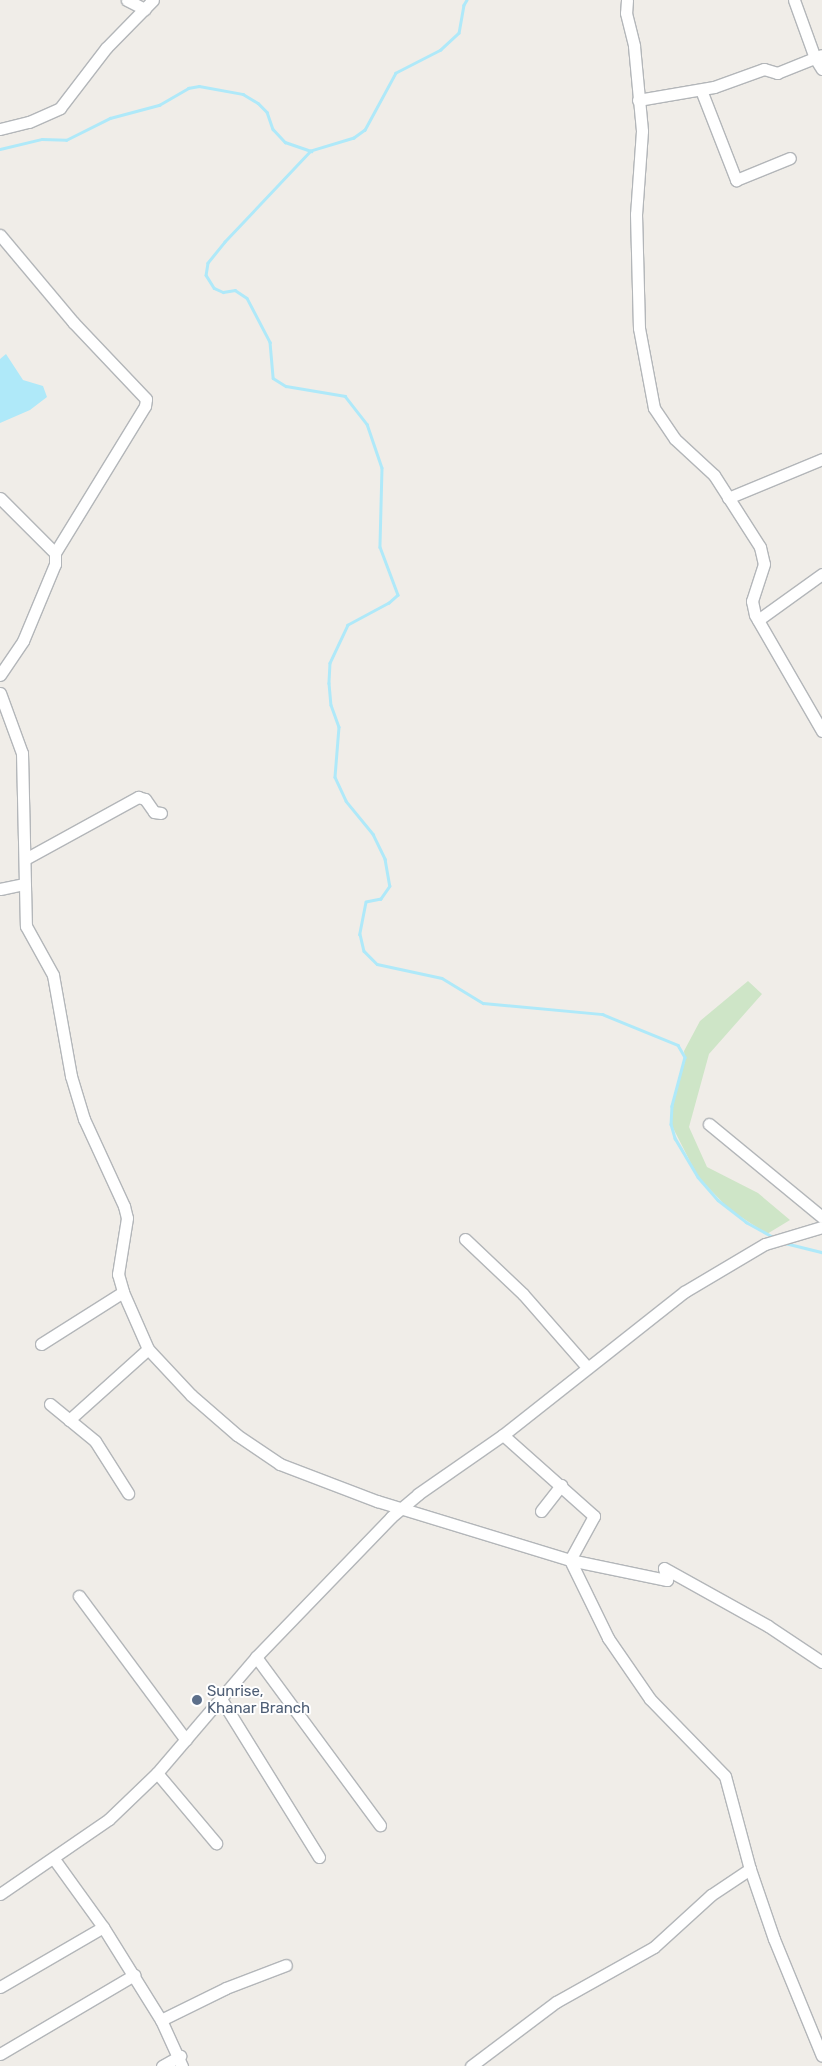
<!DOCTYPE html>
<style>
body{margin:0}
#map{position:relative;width:822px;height:2066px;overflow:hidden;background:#f0ede8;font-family:Rubik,sans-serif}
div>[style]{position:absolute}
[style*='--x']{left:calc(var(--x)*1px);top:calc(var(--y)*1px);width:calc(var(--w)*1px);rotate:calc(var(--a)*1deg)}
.green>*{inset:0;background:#cee5c7}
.water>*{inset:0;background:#afe9f9}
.stream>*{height:2.5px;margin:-1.25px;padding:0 1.25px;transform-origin:1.25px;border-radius:1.25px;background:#afe9f9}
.roads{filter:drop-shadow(1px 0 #b3b6b9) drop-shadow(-1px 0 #b3b6b9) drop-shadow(0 1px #b3b6b9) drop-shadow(0 -1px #b3b6b9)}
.minor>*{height:11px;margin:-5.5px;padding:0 5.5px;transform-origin:5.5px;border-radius:5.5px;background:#fff}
.dots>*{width:14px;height:14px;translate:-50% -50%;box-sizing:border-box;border:2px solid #fff;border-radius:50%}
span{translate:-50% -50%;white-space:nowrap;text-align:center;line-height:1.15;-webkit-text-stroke:4px #fff;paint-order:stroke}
.service-label{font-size:15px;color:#4e5e75}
.left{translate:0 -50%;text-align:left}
</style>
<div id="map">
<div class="green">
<i style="clip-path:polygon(748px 981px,762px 994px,709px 1054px,689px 1127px,707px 1167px,758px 1193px,790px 1220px,767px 1234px,729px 1209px,698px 1177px,671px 1124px,672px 1106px,685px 1061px,684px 1051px,700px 1021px)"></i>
</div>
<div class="water">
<i style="clip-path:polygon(6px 354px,23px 380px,43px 386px,47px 397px,30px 410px,0 423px,0 359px)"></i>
</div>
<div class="stream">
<i style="--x:467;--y:0;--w:6;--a:121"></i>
<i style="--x:464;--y:5;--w:28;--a:100"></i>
<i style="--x:459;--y:33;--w:25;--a:137"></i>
<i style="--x:441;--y:50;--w:51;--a:152.9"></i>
<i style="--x:396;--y:73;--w:65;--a:118.5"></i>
<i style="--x:365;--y:130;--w:14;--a:144"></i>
<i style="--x:354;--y:138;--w:45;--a:163.2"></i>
<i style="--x:311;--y:151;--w:125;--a:133.4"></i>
<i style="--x:225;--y:242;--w:27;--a:129"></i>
<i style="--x:208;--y:263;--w:12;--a:99"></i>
<i style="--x:206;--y:275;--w:15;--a:58"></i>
<i style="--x:214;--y:288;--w:10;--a:24"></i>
<i style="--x:223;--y:292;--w:12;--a:-9"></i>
<i style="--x:235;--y:290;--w:14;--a:34"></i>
<i style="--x:247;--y:298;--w:50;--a:62.4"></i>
<i style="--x:270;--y:342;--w:36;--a:85"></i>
<i style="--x:273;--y:378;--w:15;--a:32"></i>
<i style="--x:286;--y:386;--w:60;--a:9.6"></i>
<i style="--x:345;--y:396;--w:36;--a:52"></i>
<i style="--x:367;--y:424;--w:46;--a:71.2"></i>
<i style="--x:382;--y:468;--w:79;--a:91.5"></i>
<i style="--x:380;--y:547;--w:51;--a:69.4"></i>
<i style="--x:398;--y:595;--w:12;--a:138"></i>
<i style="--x:389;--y:603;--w:47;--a:151.8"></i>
<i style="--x:348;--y:625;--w:42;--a:115.3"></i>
<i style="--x:330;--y:663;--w:20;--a:93"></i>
<i style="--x:329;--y:683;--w:22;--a:85"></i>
<i style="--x:331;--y:705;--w:23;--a:70"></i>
<i style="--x:339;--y:727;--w:50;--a:94.6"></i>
<i style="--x:335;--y:777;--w:26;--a:65"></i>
<i style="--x:346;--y:801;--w:43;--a:50.7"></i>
<i style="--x:373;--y:834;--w:28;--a:64"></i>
<i style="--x:385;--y:859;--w:27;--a:80"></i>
<i style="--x:390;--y:886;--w:16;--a:125"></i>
<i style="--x:381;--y:899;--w:15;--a:169"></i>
<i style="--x:366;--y:902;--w:33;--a:101"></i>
<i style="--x:360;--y:934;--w:17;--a:77"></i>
<i style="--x:364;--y:951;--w:18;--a:45"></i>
<i style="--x:377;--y:964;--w:66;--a:12.2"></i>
<i style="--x:442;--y:978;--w:48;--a:31.4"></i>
<i style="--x:483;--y:1003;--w:120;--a:5.3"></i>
<i style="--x:602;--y:1014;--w:82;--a:22.2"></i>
<i style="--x:678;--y:1045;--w:14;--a:60"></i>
<i style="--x:685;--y:1057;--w:51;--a:104.9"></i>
<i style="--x:672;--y:1106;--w:18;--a:93"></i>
<i style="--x:671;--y:1124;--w:15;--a:74"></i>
<i style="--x:675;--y:1138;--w:45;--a:59.5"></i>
<i style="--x:698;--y:1177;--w:30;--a:49"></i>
<i style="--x:718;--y:1200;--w:36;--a:38"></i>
<i style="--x:746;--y:1222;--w:31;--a:29"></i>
<i style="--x:0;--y:149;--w:43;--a:-13.4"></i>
<i style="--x:42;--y:139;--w:24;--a:2"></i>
<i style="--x:66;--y:140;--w:49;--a:-26.6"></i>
<i style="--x:110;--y:118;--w:51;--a:-14.9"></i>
<i style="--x:159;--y:105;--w:34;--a:-30"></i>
<i style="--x:188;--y:88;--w:11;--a:-10"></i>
<i style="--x:199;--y:86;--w:45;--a:10.3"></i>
<i style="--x:243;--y:94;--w:17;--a:31"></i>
<i style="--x:258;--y:103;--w:13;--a:45"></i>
<i style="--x:267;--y:112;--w:18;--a:71"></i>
<i style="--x:273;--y:129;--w:18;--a:47"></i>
<i style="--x:285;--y:142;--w:28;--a:19"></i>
<i style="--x:785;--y:1243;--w:38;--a:14"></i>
</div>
<div class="roads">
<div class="minor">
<i style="--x:127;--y:0;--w:20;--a:27"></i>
<i style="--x:627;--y:0;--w:13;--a:94"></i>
<i style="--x:626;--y:13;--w:34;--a:76"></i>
<i style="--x:634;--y:46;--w:85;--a:84.6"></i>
<i style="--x:642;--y:131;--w:83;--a:94.1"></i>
<i style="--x:636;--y:214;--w:114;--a:88.5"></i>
<i style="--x:639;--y:328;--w:81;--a:79.4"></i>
<i style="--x:654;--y:408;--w:37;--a:56"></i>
<i style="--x:675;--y:439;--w:53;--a:42.7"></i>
<i style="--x:714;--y:475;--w:85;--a:57.4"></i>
<i style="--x:760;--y:547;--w:17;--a:77"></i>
<i style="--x:764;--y:564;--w:39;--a:108"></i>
<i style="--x:752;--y:601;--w:14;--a:78"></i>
<i style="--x:755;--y:615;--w:134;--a:60"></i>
<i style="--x:794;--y:0;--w:62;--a:70.1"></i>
<i style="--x:815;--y:58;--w:13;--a:58"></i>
<i style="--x:701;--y:90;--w:97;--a:68.7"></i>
<i style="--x:736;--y:180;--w:58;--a:-22.2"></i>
<i style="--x:638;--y:100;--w:77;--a:-9.7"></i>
<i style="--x:714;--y:87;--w:53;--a:-19.8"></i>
<i style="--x:764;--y:69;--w:14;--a:17"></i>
<i style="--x:777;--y:73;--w:48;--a:-21.8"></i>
<i style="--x:0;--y:129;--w:30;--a:-14"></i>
<i style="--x:29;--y:122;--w:34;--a:-24"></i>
<i style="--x:60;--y:108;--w:76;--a:-52.5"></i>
<i style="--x:106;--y:48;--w:67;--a:-45.6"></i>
<i style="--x:0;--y:235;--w:114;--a:50"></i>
<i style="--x:73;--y:322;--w:106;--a:46.5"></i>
<i style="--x:146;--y:399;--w:7;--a:98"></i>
<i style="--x:145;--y:406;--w:172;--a:121.5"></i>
<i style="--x:0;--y:498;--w:78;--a:45"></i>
<i style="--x:55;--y:553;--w:11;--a:90"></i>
<i style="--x:55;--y:564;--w:83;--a:112.6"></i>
<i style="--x:23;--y:641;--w:41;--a:124.1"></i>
<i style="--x:728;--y:498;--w:102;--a:-22.5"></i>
<i style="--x:758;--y:620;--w:79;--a:-35.7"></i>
<i style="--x:0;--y:693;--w:64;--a:69.9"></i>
<i style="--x:22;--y:753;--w:173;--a:88.7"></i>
<i style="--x:26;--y:926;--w:56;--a:61.1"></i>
<i style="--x:53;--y:975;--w:103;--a:79.9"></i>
<i style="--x:71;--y:1076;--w:45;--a:73.2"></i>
<i style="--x:84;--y:1119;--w:96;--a:65.3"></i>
<i style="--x:124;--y:1206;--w:12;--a:76"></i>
<i style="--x:127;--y:1218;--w:57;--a:99.1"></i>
<i style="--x:118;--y:1274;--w:19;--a:74"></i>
<i style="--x:123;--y:1292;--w:62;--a:66.3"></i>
<i style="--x:148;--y:1349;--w:63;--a:46.9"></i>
<i style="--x:191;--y:1395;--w:61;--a:41"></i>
<i style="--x:237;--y:1435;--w:52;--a:34"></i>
<i style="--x:280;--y:1464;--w:104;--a:20.9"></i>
<i style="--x:377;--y:1501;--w:202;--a:17"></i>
<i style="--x:570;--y:1560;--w:99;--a:11.7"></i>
<i style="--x:667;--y:1580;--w:12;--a:-104"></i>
<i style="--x:664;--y:1568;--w:119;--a:29.1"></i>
<i style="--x:768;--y:1626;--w:65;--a:33.7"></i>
<i style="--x:27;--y:858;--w:127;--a:-28.8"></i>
<i style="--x:138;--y:797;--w:7;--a:16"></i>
<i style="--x:145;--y:799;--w:16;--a:55"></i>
<i style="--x:154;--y:812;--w:7;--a:8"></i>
<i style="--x:0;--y:889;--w:25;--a:-12"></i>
<i style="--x:709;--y:1124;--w:146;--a:39.5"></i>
<i style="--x:465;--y:1239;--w:80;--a:43.5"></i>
<i style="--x:523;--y:1294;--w:97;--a:48.8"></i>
<i style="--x:41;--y:1344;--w:97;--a:-32.4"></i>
<i style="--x:50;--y:1404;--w:58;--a:39.4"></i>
<i style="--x:95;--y:1441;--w:62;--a:57.6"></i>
<i style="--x:69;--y:1420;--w:106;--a:-41.9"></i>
<i style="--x:503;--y:1435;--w:122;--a:41.7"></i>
<i style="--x:594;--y:1516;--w:50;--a:118.6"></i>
<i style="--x:570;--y:1560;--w:87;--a:64"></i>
<i style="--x:608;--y:1638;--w:74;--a:55.5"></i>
<i style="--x:650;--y:1699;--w:107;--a:45.8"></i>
<i style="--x:725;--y:1776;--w:96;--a:75"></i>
<i style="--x:750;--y:1869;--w:74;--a:71.1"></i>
<i style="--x:774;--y:1939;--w:126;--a:67.7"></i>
<i style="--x:541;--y:1511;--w:33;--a:-52"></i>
<i style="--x:79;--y:1596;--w:179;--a:53.4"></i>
<i style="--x:256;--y:1657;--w:209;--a:53.6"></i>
<i style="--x:221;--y:1699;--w:186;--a:58.2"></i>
<i style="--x:157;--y:1773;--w:92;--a:49.9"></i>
<i style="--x:54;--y:1859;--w:84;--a:54.2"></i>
<i style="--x:103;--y:1927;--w:110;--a:58.1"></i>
<i style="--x:161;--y:2020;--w:51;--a:65.5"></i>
<i style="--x:0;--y:1894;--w:132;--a:-34.5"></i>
<i style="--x:109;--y:1819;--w:66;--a:-43.8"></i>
<i style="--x:157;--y:1773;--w:153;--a:-49.5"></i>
<i style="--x:256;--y:1657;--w:194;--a:-46"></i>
<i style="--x:391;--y:1517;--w:35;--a:-40"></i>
<i style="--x:418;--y:1494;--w:103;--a:-34.8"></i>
<i style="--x:503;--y:1435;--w:231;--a:-38.3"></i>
<i style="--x:684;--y:1292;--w:94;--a:-30.7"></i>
<i style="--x:765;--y:1244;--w:59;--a:-16.6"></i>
<i style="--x:0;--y:1987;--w:119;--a:-30.2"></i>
<i style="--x:161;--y:2020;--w:72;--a:-26.2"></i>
<i style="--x:226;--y:1988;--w:64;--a:-21"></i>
<i style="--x:0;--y:2054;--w:156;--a:-30.5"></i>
<i style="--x:162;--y:2066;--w:21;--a:-29"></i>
<i style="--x:471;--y:2066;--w:106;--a:-37"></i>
<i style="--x:556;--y:2002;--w:112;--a:-29.3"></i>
<i style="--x:654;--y:1947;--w:77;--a:-42.4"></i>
<i style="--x:711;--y:1895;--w:47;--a:-33.7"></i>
</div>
</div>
<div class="dots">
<i style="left:197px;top:1700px;background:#5c6f8a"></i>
</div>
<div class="service-label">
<span class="left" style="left:207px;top:1700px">Sunrise,<br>Khanar Branch</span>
</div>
</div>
